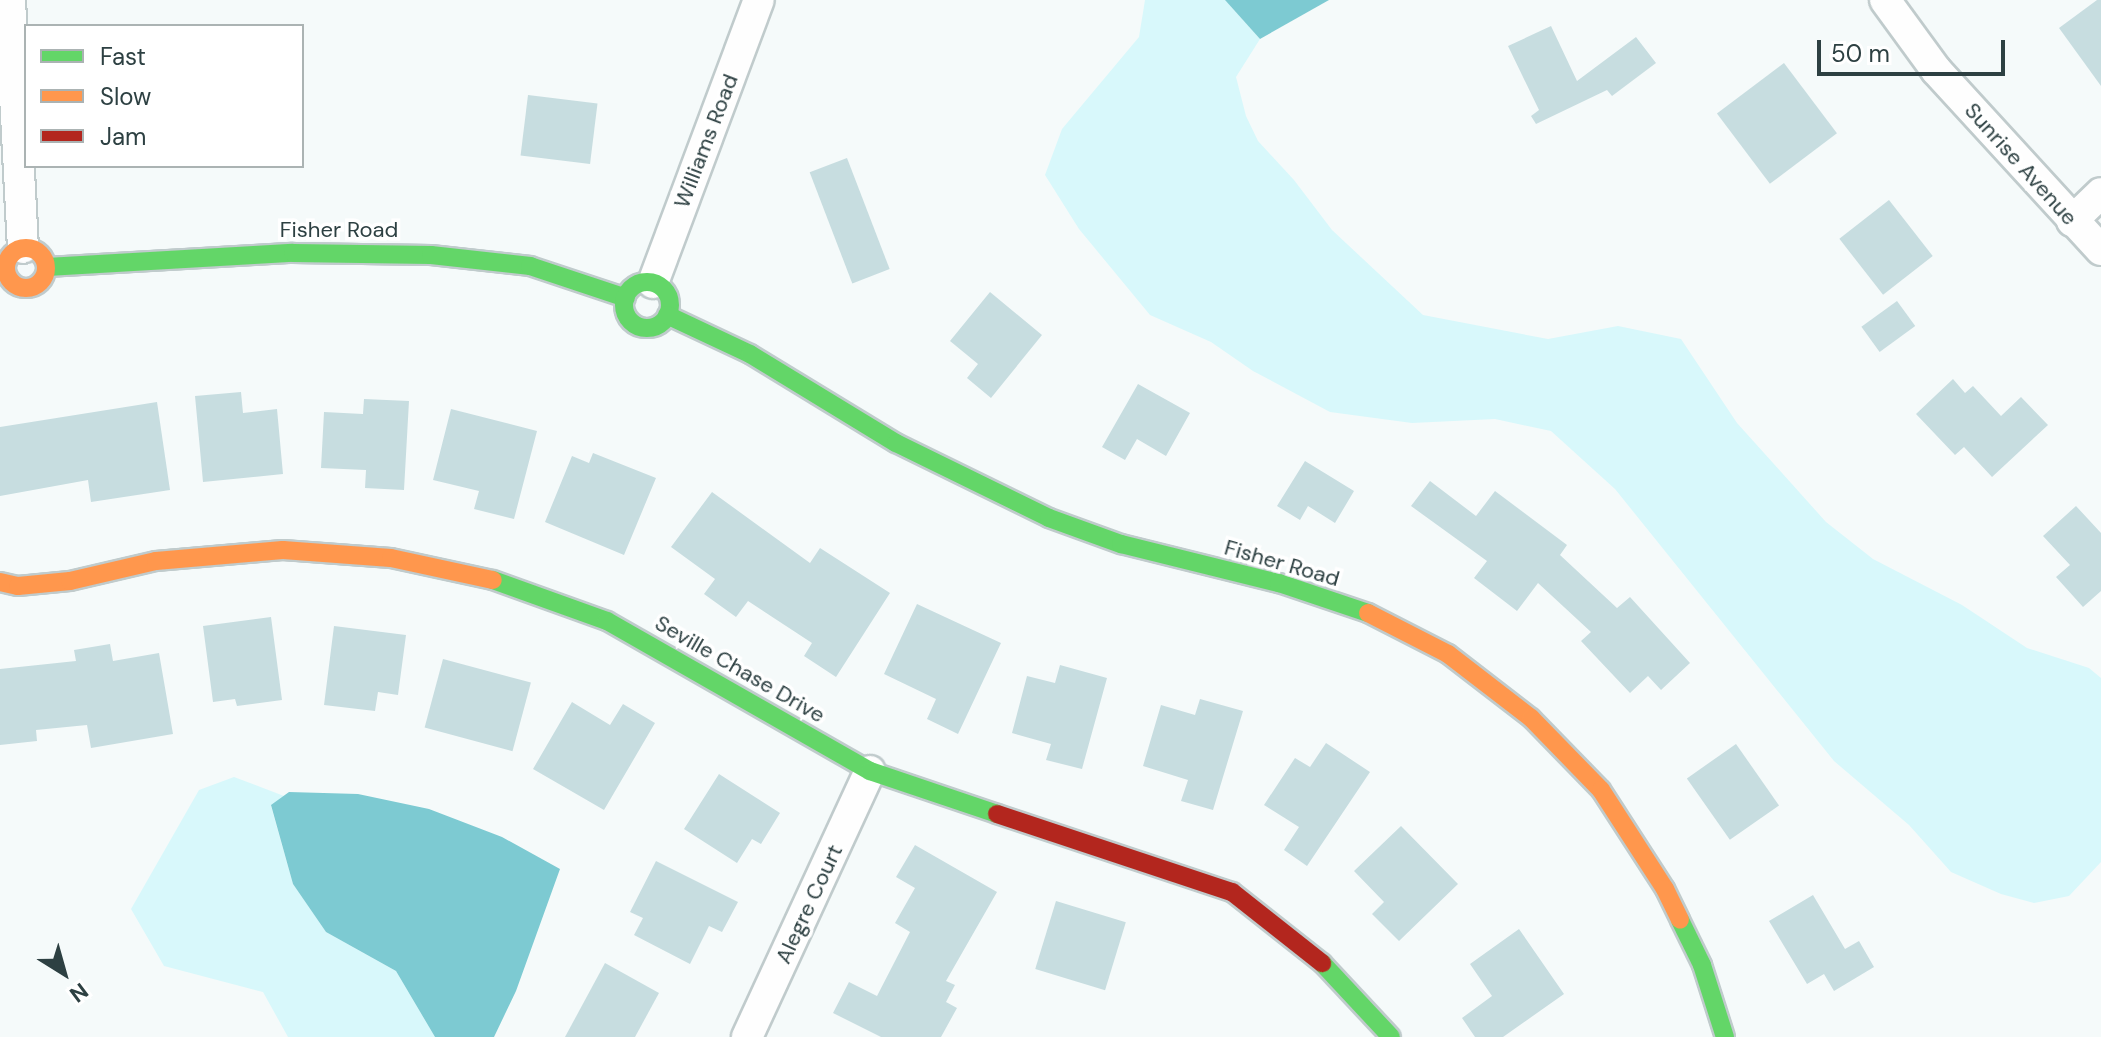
<!DOCTYPE html>
<style>
body{margin:0}
#map{position:relative;width:2101px;height:1037px;overflow:hidden;background:#f5fafa;font-family:"DM Sans",sans-serif}
div>[style]{position:absolute}
[style*='--x']{left:calc(var(--x)*1px);top:calc(var(--y)*1px);width:calc(var(--w)*1px);rotate:calc(var(--a)*1deg)}
.green>*{inset:0;background:#d8f8fb}
.water>*{inset:0;background:#7dcad2}
.building>*{inset:0;background:#c7dde0;transform-origin:0 0}
.roads{filter:drop-shadow(2px 0 #c0cbcc) drop-shadow(-2px 0 #c0cbcc) drop-shadow(0 2px #c0cbcc) drop-shadow(0 -2px #c0cbcc)}
.street>*{height:30px;margin:-15px;padding:0 15px;transform-origin:15px;border-radius:15px;background:#fefefe}
.fast>*{height:18px;margin:-9px;padding:0 9px;transform-origin:9px;border-radius:9px;background:#63d668}
.fast>.ring{margin:-9px;padding:0;box-sizing:content-box;background:none;border:18px solid #63d668;border-radius:50%}
.slow>*{height:18px;margin:-9px;padding:0 9px;transform-origin:9px;border-radius:9px;background:#ff974d}
.slow>.ring{margin:-9px;padding:0;box-sizing:content-box;background:none;border:18px solid #ff974d;border-radius:50%}
.jam>*{height:18px;margin:-9px;padding:0 9px;transform-origin:9px;border-radius:9px;background:#b3261e}
span{translate:-50% -50%;white-space:nowrap;text-align:center;line-height:1.15;-webkit-text-stroke:7px #fff;paint-order:stroke}
.street-label{font-size:22px;color:#2d4042}
.legend{position:absolute;left:24px;top:24px;width:280px;height:144px;box-sizing:border-box;background:#fff;border:2px solid #abb3b3;margin:0;padding:10px 14px;list-style:none;font-size:24px;color:#2d4042}
.legend li{display:flex;align-items:center;gap:16px;height:40px}
.legend b{width:40px;border:2px solid #abb3b3}
.north{position:absolute;left:24px;top:933px;width:80px;height:80px;-webkit-text-stroke:6px #fff;paint-order:stroke;rotate:143deg;font-size:22px;font-weight:700;line-height:32px;text-align:center;color:#2d4042}
.north::after{content:'';display:block;margin:auto;width:28px;height:36px;background:#2d4042;clip-path:polygon(50% 0,100% 100%,50% 72%,0 100%)}
.scale{position:absolute;left:1817px;top:40px;width:188px;height:36px;box-sizing:border-box;border:4px solid #2d4042;border-top:0;padding-left:10px;font-size:24px;line-height:28px;white-space:nowrap;color:#2d4042;-webkit-text-stroke:6px #fff;paint-order:stroke}
</style>
<div id="map">
<div class="green">
<i style="clip-path:polygon(1145px 0,1225px 0,1260px 39px,1236px 77px,1246px 116px,1258px 141px,1294px 180px,1332px 230px,1423px 315px,1548px 339px,1618px 326px,1681px 339px,1737px 423px,1826px 522px,1873px 559px,1962px 605px,2027px 648px,2089px 668px,2101px 678px,2101px 862px,2069px 896px,2034px 903px,2001px 894px,1951px 872px,1909px 825px,1834px 761px,1615px 489px,1551px 431px,1495px 419px,1412px 423px,1330px 412px,1253px 371px,1211px 342px,1150px 315px,1079px 229px,1045px 175px,1062px 129px,1139px 37px)"></i>
<i style="clip-path:polygon(234px 777px,284px 796px,271px 806px,293px 884px,326px 932px,396px 971px,435px 1037px,288px 1037px,263px 992px,164px 966px,131px 909px,199px 790px)"></i>
</div>
<div class="water">
<i style="clip-path:polygon(1225px 0,1329px 0,1260px 39px)"></i>
<i style="clip-path:polygon(289px 792px,358px 794px,429px 809px,502px 837px,560px 869px,516px 991px,494px 1037px,435px 1037px,396px 971px,326px 932px,293px 884px,271px 805px)"></i>
</div>
<div class="building">
<i style="clip-path:polygon(2097px 0,2101px 0,2101px 86px,2059px 28px)"></i>
<i style="clip-path:polygon(1551px 26px,1577px 81px,1636px 37px,1656px 63px,1612px 96px,1607px 90px,1536px 124px,1531px 116px,1539px 110px,1508px 46px)"></i>
<i style="left:1784px;top:63px;width:88px;height:84px;rotate:53deg"></i>
<i style="left:528px;top:95px;width:70px;height:61px;rotate:7deg"></i>
<i style="left:847px;top:158px;width:119px;height:40px;rotate:69deg"></i>
<i style="left:1889px;top:200px;width:71px;height:63px;rotate:52deg"></i>
<i style="clip-path:polygon(990px 292px,1042px 335px,991px 398px,967px 378px,978px 364px,950px 341px)"></i>
<i style="left:1897px;top:301px;width:31px;height:44px;rotate:54deg"></i>
<i style="clip-path:polygon(1953px 379px,1965px 393px,1973px 386px,2001px 416px,2021px 397px,2048px 425px,1992px 477px,1964px 447px,1955px 455px,1916px 414px)"></i>
<i style="clip-path:polygon(1138px 384px,1190px 413px,1166px 456px,1137px 439px,1125px 460px,1102px 447px)"></i>
<i style="clip-path:polygon(241px 392px,243px 413px,277px 409px,283px 474px,203px 482px,195px 396px)"></i>
<i style="clip-path:polygon(364px 399px,409px 401px,404px 490px,365px 488px,366px 470px,321px 468px,324px 412px,363px 414px)"></i>
<i style="clip-path:polygon(157px 402px,170px 490px,91px 502px,88px 480px,0 496px,0 427px)"></i>
<i style="clip-path:polygon(451px 409px,537px 431px,514px 519px,474px 509px,479px 491px,433px 480px)"></i>
<i style="clip-path:polygon(593px 453px,656px 478px,624px 555px,545px 522px,572px 456px,589px 463px)"></i>
<i style="clip-path:polygon(1305px 461px,1354px 491px,1335px 523px,1308px 506px,1300px 520px,1277px 506px)"></i>
<i style="clip-path:polygon(1430px 481px,1476px 516px,1495px 491px,1567px 545px,1560px 555px,1617px 608px,1630px 597px,1690px 663px,1661px 690px,1648px 676px,1630px 693px,1581px 641px,1591px 632px,1538px 583px,1517px 611px,1474px 578px,1487px 561px,1411px 506px)"></i>
<i style="clip-path:polygon(712px 492px,810px 563px,820px 548px,890px 593px,836px 677px,804px 656px,812px 643px,748px 601px,736px 617px,704px 594px,715px 579px,671px 547px)"></i>
<i style="clip-path:polygon(2076px 506px,2101px 533px,2101px 591px,2083px 607px,2056px 577px,2070px 565px,2043px 536px)"></i>
<i style="clip-path:polygon(917px 604px,1001px 643px,958px 734px,927px 719px,936px 699px,884px 674px)"></i>
<i style="clip-path:polygon(271px 617px,282px 700px,237px 706px,235px 699px,213px 702px,203px 626px)"></i>
<i style="clip-path:polygon(334px 626px,406px 635px,398px 695px,378px 692px,375px 711px,324px 705px)"></i>
<i style="clip-path:polygon(110px 644px,113px 661px,159px 653px,173px 734px,91px 748px,87px 725px,36px 730px,37px 741px,0 745px,0 669px,76px 661px,74px 650px)"></i>
<i style="left:443px;top:659px;width:91px;height:71px;rotate:15deg"></i>
<i style="clip-path:polygon(1060px 665px,1107px 678px,1082px 769px,1046px 760px,1051px 744px,1012px 733px,1027px 676px,1055px 683px)"></i>
<i style="clip-path:polygon(1200px 699px,1243px 711px,1213px 810px,1181px 801px,1188px 780px,1143px 766px,1161px 705px,1195px 715px)"></i>
<i style="clip-path:polygon(572px 702px,610px 725px,623px 704px,655px 723px,604px 810px,533px 769px)"></i>
<i style="clip-path:polygon(1326px 743px,1370px 772px,1307px 866px,1284px 850px,1299px 827px,1264px 805px,1295px 758px,1310px 767px)"></i>
<i style="left:1736px;top:744px;width:75px;height:60px;rotate:55deg"></i>
<i style="clip-path:polygon(719px 774px,780px 813px,761px 844px,752px 839px,737px 863px,684px 829px)"></i>
<i style="clip-path:polygon(1401px 826px,1458px 884px,1399px 941px,1372px 914px,1384px 902px,1354px 871px)"></i>
<i style="clip-path:polygon(915px 845px,997px 892px,946px 981px,955px 985px,946px 1002px,957px 1008px,941px 1037px,881px 1037px,833px 1013px,849px 982px,877px 996px,910px 932px,895px 923px,915px 888px,896px 877px)"></i>
<i style="clip-path:polygon(656px 861px,738px 902px,722px 932px,709px 926px,690px 964px,634px 935px,643px 918px,630px 912px)"></i>
<i style="clip-path:polygon(1813px 895px,1845px 949px,1859px 941px,1874px 967px,1834px 991px,1824px 974px,1807px 984px,1769px 921px)"></i>
<i style="left:1056px;top:901px;width:73px;height:71px;rotate:17deg"></i>
<i style="clip-path:polygon(1519px 929px,1564px 994px,1503px 1037px,1475px 1037px,1462px 1018px,1492px 996px,1470px 964px)"></i>
<i style="clip-path:polygon(605px 963px,659px 993px,635px 1037px,565px 1037px)"></i>
</div>
<div class="roads">
<div class="street">
<i style="--x:10;--y:0;--w:248;--a:87"></i>
<i style="--x:1885;--y:0;--w:87;--a:53.9"></i>
<i style="--x:1936;--y:70;--w:244;--a:47.5"></i>
<i style="--x:2072;--y:221;--w:40;--a:-44"></i>
<i style="--x:653;--y:283;--w:302;--a:-69.5"></i>
<i style="--x:747;--y:1037;--w:293;--a:-65.2"></i>
</div>
<div class="fast">
<i style="--x:47;--y:267;--w:246;--a:-3.3"></i>
<i style="--x:293;--y:253;--w:138;--a:0.8"></i>
<i style="--x:431;--y:255;--w:100;--a:6.3"></i>
<i style="--x:530;--y:266;--w:101;--a:18.4"></i>
<i class="ring" style="left:624px;top:282px;width:28px;height:28px"></i>
<i style="--x:667;--y:315;--w:92;--a:25.2"></i>
<i style="--x:750;--y:354;--w:171;--a:31.4"></i>
<i style="--x:896;--y:443;--w:170;--a:26.1"></i>
<i style="--x:1049;--y:518;--w:77;--a:19.9"></i>
<i style="--x:1121;--y:544;--w:163;--a:13.9"></i>
<i style="--x:1279;--y:583;--w:94;--a:18.6"></i>
<i style="--x:493;--y:580;--w:121;--a:19.8"></i>
<i style="--x:607;--y:621;--w:303;--a:29.7"></i>
<i style="--x:870;--y:771;--w:134;--a:18.7"></i>
<i style="--x:1680;--y:920;--w:50;--a:63.9"></i>
<i style="--x:1702;--y:965;--w:76;--a:72.3"></i>
<i style="--x:1322;--y:963;--w:101;--a:47"></i>
</div>
<div class="slow">
<i class="ring" style="left:6px;top:248px;width:22px;height:22px"></i>
<i style="--x:0;--y:582;--w:18;--a:13"></i>
<i style="--x:18;--y:586;--w:52;--a:-5.5"></i>
<i style="--x:70;--y:581;--w:88;--a:-13.1"></i>
<i style="--x:156;--y:561;--w:127;--a:-5"></i>
<i style="--x:283;--y:550;--w:108;--a:4.2"></i>
<i style="--x:391;--y:558;--w:104;--a:12.2"></i>
<i style="--x:1368;--y:613;--w:90;--a:27.1"></i>
<i style="--x:1448;--y:654;--w:105;--a:37.6"></i>
<i style="--x:1531;--y:718;--w:100;--a:45.8"></i>
<i style="--x:1601;--y:790;--w:118;--a:57.1"></i>
<i style="--x:1665;--y:889;--w:34;--a:64"></i>
</div>
<div class="jam">
<i style="--x:997;--y:814;--w:248;--a:18.4"></i>
<i style="--x:1232;--y:892;--w:115;--a:38.3"></i>
</div>
</div>
<div class="street-label">
<span style="left:706px;top:141px;rotate:-69deg">Williams Road</span>
<span style="left:2021px;top:164px;rotate:48deg">Sunrise Avenue</span>
<span style="left:339px;top:230px">Fisher Road</span>
<span style="left:1282px;top:563px;rotate:16deg">Fisher Road</span>
<span style="left:740px;top:669px;rotate:30deg">Seville Chase Drive</span>
<span style="left:809px;top:904px;rotate:-65deg">Alegre Court</span>
</div>
<ul class="legend">
<li><b style="height:10px;background:#63d668"></b>Fast</li>
<li><b style="height:10px;background:#ff974d"></b>Slow</li>
<li><b style="height:10px;background:#b3261e"></b>Jam</li>
</ul>
<div class="north">N</div>
<div class="scale">50 m</div>
</div>
